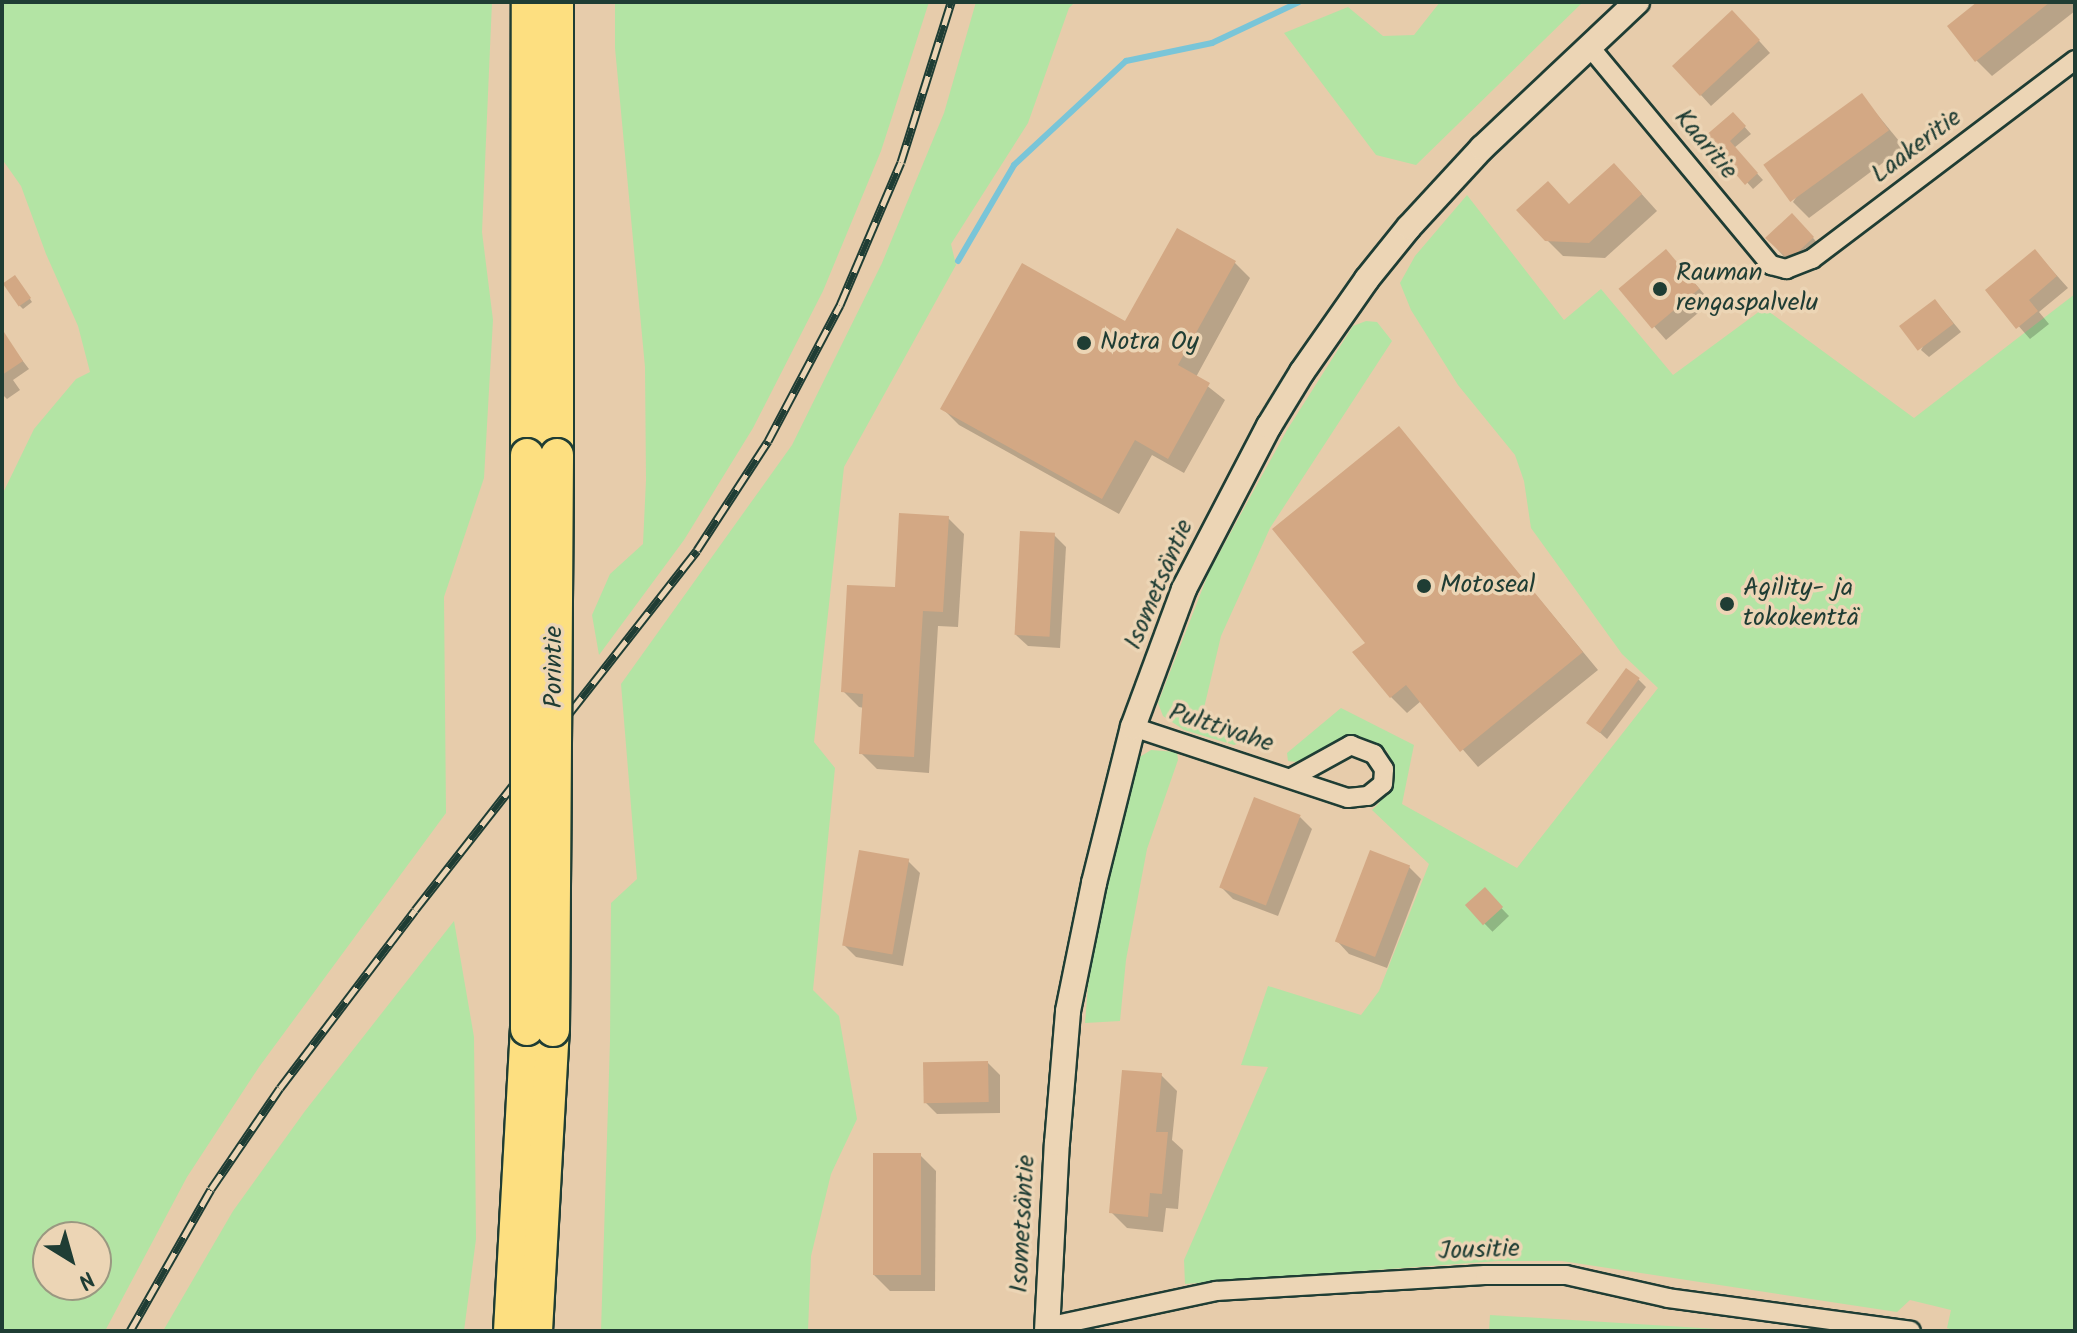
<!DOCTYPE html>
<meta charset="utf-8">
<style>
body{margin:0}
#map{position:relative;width:2077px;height:1333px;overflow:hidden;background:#e7ccab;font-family:Kalam,sans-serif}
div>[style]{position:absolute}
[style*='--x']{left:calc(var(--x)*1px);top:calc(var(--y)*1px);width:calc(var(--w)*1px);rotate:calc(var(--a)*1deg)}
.green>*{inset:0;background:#b3e4a4}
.shadow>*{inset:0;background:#0003;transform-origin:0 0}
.stream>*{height:6px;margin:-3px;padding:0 3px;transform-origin:3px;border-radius:3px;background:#79c5d8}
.building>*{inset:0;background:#d3a884;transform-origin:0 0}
.roads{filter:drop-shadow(2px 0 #1f3d34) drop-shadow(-2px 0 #1f3d34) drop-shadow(0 2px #1f3d34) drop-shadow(0 -2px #1f3d34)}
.street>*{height:18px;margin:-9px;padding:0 9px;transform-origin:9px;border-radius:9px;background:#ecd5b5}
.secondary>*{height:24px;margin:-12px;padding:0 12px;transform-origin:12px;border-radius:12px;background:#ecd5b5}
.highway>*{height:32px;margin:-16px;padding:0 16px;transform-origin:16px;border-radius:16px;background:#fddf80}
.rail>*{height:9px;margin-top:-4.5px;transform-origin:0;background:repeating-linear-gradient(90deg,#ecd5b5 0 18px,#1f3d34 0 36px);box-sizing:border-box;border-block:2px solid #1f3d34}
.bridges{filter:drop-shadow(2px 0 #1f3d34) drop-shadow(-2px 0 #1f3d34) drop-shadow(0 2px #1f3d34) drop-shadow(0 -2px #1f3d34)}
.highway-bridge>*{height:32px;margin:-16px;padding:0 16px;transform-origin:16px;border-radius:16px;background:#fddf80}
.dots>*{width:22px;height:22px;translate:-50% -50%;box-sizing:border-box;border:4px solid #ecd5b5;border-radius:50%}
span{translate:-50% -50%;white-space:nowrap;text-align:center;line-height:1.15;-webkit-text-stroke:7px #ecd5b5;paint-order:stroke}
.street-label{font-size:26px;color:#1f3d34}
.poi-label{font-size:26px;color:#1f3d34}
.left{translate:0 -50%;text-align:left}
.frame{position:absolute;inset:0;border:4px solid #1f3d34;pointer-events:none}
.north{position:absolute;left:32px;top:1221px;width:80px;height:80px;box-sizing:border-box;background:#ecd5b5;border:2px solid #9a9881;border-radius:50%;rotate:143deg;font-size:22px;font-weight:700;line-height:32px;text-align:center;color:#1f3d34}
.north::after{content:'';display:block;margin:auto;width:28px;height:36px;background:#1f3d34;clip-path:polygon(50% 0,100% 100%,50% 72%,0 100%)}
</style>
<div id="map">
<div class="green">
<i style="clip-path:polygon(evenodd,2px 2px,492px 2px,482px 232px,493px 320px,484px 478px,444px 597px,446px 813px,259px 1067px,187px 1177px,105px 1331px,2px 1331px,2px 495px,34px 429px,76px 379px,90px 372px,78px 326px,46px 254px,21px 186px,2px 159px,2px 2px,48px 1237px,96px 1237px,96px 1285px,48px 1285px,48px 1237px)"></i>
<i style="clip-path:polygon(615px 2px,929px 2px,881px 151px,823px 291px,753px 428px,684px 540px,599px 655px,592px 615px,610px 574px,643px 544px,646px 480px,645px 367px,615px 48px)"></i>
<i style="clip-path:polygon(976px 2px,1075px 2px,1069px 8px,1028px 123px,951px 244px,956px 265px,844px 467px,814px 742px,835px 768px,813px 990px,839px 1016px,857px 1119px,831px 1174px,811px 1256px,808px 1331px,601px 1331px,610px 1041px,611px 903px,637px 879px,621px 684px,792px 445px,882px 263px,944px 113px)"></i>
<i style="clip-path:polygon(1440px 2px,1583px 2px,1416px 165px,1376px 155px,1284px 33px,1348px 7px,1383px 36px,1414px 35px)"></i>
<i style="clip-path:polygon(1467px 195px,1564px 320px,1601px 289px,1673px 375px,1764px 308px,1914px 418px,2075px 294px,2075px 1331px,1955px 1331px,1947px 1328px,1951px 1310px,1910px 1300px,1897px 1312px,1562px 1261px,1498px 1261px,1185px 1284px,1184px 1260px,1268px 1067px,1241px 1065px,1268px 986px,1361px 1015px,1379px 991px,1429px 864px,1372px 810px,1379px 803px,1389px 780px,1392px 763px,1387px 751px,1369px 740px,1352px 738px,1296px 762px,1288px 761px,1287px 753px,1341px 708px,1414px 745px,1402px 804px,1517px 868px,1658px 688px,1622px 654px,1531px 528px,1524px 481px,1515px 455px,1458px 385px,1411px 310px,1400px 283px,1415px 256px)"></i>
<i style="clip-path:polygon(1366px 321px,1377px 322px,1392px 341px,1270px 528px,1221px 636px,1200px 725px,1245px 741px,1234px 745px,1184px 730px,1163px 716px,1158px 703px,1209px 572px,1287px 430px,1353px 326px)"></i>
<i style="clip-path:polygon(1151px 750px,1177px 752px,1178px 760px,1147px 849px,1126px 960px,1120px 1021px,1085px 1023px,1090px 961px,1127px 789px,1138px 758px)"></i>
<i style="clip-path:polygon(454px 921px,474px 1037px,476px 1239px,464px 1331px,163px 1331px,233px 1211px,305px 1111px)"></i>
<i style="clip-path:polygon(1490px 1315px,1717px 1329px,1726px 1331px,1489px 1331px)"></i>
</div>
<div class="shadow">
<i style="clip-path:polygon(1981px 2px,2075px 2px,2075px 11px,1992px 76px,1976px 60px)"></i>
<i style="clip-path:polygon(1744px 24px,1770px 53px,1711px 106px,1700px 94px)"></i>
<i style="clip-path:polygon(1862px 96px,1904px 147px,1809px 218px,1793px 202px)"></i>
<i style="clip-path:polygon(1733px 114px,1751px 134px,1734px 148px,1763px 180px,1753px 189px,1707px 137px)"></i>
<i style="clip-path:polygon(1630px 181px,1657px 211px,1605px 258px,1563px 256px,1546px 239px,1569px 206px)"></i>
<i style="clip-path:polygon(1800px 223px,1820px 246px,1789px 262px,1767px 238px)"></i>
<i style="clip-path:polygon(2035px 251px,2068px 288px,2039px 312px,2049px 324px,2030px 339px,1987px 290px)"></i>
<i style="clip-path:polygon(1234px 262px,1250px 278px,1196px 377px,1225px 400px,1184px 473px,1152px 455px,1119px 514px,959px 425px,943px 409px,1126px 324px)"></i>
<i style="clip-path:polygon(1678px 264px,1711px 302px,1666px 340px,1622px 290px)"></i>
<i style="clip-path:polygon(18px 281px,32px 302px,23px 309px,20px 306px)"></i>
<i style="clip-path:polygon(1943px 310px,1961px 332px,1929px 357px,1921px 350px)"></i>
<i style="clip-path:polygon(6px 339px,29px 369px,13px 380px,20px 390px,7px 399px,2px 394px,2px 342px)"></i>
<i style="clip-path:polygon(1399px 429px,1598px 670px,1478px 767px,1421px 701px,1407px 713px,1391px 697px,1368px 643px)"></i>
<i style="clip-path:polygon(948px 518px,964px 534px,958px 627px,938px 626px,929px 773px,877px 769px,861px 753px,864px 708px,859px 707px,843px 691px,897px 589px)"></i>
<i style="clip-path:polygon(1054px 535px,1066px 547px,1060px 648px,1028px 646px,1016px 635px)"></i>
<i style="clip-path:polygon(1638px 679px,1646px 687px,1607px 739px,1588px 722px)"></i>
<i style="clip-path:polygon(1300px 817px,1312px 829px,1278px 916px,1233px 899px,1221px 887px)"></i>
<i style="clip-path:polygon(908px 861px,920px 873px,903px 966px,856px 957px,844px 945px)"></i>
<i style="clip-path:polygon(1409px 867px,1421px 879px,1387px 968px,1349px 954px,1338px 942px)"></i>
<i style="left:1484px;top:890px;width:36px;height:23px;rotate:46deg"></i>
<i style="clip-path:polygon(988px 1063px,1000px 1075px,1000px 1113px,937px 1114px,925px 1102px)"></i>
<i style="clip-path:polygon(1161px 1075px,1177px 1091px,1172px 1140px,1183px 1150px,1178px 1209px,1166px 1208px,1163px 1232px,1127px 1228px,1111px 1212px)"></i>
<i style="clip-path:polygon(920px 1155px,936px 1171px,935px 1291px,890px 1291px,874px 1275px)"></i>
</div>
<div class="stream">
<i style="--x:958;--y:261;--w:111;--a:-59.7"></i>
<i style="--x:1014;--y:165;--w:153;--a:-42.9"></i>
<i style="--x:1126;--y:61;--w:88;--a:-11.8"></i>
<i style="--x:1212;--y:43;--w:96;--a:-25.2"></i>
</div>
<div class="building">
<i style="clip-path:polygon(1977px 2px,2050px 2px,1975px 62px,1947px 26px)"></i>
<i style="left:1732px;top:10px;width:41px;height:82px;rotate:47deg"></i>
<i style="left:1862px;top:93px;width:46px;height:122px;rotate:54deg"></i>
<i style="clip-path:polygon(1733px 112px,1746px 126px,1730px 141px,1758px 173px,1745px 185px,1704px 137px)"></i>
<i style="clip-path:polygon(1614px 163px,1642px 194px,1589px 243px,1545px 241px,1516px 210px,1548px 181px,1569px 204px)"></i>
<i style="clip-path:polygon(1792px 213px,1814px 237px,1798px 252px,1785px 256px,1765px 238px)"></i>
<i style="clip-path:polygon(1177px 228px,1236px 261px,1178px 365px,1210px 383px,1168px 459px,1135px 440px,1102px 499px,940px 409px,1022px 263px,1125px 321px)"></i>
<i style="left:1666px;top:249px;width:52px;height:62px;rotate:50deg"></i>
<i style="clip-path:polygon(2035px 249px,2057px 276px,2029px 300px,2038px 311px,2016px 329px,1985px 290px)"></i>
<i style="left:15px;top:275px;width:28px;height:15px;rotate:55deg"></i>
<i style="left:1935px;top:299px;width:31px;height:45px;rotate:53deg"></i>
<i style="clip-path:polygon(2px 329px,23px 361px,2px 375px)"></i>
<i style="clip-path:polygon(1399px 426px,1583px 652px,1460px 752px,1406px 685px,1390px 698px,1352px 652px,1365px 643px,1272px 529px)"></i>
<i style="clip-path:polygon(899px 513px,949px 516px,943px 612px,923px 611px,914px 757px,859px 754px,863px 694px,841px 692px,847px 585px,895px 587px)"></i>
<i style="left:1020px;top:531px;width:35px;height:104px;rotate:3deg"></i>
<i style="left:1626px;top:668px;width:17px;height:68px;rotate:36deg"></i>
<i style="left:1254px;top:797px;width:50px;height:97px;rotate:21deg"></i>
<i style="left:859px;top:850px;width:51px;height:97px;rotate:10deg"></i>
<i style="left:1370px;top:850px;width:43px;height:98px;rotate:21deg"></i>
<i style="left:1485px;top:887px;width:27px;height:27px;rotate:48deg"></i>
<i style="left:988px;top:1061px;width:41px;height:65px;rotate:89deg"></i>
<i style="clip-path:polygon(1122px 1070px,1162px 1073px,1156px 1132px,1168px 1132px,1162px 1194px,1150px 1193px,1148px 1217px,1109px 1213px)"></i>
<i style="left:873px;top:1153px;width:48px;height:122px"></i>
</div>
<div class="roads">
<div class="street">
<i style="--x:1589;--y:46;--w:285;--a:50.3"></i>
<i style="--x:1771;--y:265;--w:16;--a:15"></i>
<i style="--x:1786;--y:269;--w:28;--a:-21"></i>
<i style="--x:1812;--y:259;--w:330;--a:-37.1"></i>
<i style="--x:1133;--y:727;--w:226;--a:18.3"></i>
<i style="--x:1348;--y:798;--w:20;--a:-6"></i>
<i style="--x:1368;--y:796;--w:19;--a:-39"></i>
<i style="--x:1383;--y:784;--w:15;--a:-86"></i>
<i style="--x:1384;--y:769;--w:18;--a:-124"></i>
<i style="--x:1374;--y:754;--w:25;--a:-159"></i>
<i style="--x:1351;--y:745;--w:66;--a:151.1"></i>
<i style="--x:1047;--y:1327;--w:173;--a:-12"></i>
<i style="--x:1216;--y:1291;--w:269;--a:-3.4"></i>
<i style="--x:1485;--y:1275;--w:81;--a:0"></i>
<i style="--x:1566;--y:1275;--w:105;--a:12.7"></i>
<i style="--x:1668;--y:1298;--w:245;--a:7.7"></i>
</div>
<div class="secondary">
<i style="--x:1047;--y:1331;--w:188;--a:-87"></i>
<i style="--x:1057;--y:1143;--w:132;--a:-85.2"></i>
<i style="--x:1068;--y:1011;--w:131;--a:-78.5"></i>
<i style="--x:1094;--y:883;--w:161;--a:-76"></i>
<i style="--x:1133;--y:727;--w:147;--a:-69.7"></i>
<i style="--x:1184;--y:589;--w:184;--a:-62.5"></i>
<i style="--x:1269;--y:426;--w:63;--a:-58.6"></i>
<i style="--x:1302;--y:372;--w:113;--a:-55"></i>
<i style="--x:1367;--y:279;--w:67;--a:-51.1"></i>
<i style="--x:1409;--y:227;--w:108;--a:-47.3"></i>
<i style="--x:1482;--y:148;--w:213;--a:-43.3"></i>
</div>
<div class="highway">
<i style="--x:527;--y:455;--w:453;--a:-89.9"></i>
<i style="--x:557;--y:455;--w:453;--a:-90"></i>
<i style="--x:510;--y:1331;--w:302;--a:-86.8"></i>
<i style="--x:536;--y:1331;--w:301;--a:-86.8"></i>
</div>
</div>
<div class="rail">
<i style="--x:130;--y:1331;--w:163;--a:-60.3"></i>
<i style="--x:211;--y:1189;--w:122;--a:-55.7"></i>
<i style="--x:280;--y:1088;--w:223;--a:-52.8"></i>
<i style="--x:415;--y:910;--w:457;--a:-51.9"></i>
<i style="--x:697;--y:550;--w:130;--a:-56.9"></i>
<i style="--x:768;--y:441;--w:154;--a:-62.1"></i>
<i style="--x:840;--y:305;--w:155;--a:-66.9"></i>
<i style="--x:901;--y:162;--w:168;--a:-72.6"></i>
</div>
<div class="bridges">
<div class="highway-bridge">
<i style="--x:527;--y:455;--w:574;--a:90"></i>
<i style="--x:553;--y:1030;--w:575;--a:-89.6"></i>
</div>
</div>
<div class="dots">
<i style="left:1660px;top:289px;background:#1f3d34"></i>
<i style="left:1084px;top:343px;background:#1f3d34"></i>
<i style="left:1424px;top:586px;background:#1f3d34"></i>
<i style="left:1727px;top:604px;background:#1f3d34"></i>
</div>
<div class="street-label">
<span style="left:1705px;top:145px;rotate:50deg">Kaaritie</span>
<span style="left:1917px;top:147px;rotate:-37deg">Laakeritie</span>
<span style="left:1160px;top:585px;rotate:-67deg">Isometsäntie</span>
<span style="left:555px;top:667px;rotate:-90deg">Porintie</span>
<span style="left:1221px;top:729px;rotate:18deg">Pulttivahe</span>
<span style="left:1024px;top:1224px;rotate:-87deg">Isometsäntie</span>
<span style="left:1479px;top:1251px;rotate:-2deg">Jousitie</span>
</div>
<div class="poi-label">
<span class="left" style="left:1676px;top:289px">Rauman<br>rengaspalvelu</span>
<span class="left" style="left:1100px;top:343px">Notra Oy</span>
<span class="left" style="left:1440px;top:586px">Motoseal</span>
<span class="left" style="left:1743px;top:604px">Agility- ja<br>tokokenttä</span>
</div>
<div class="frame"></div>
<div class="north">N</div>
</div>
